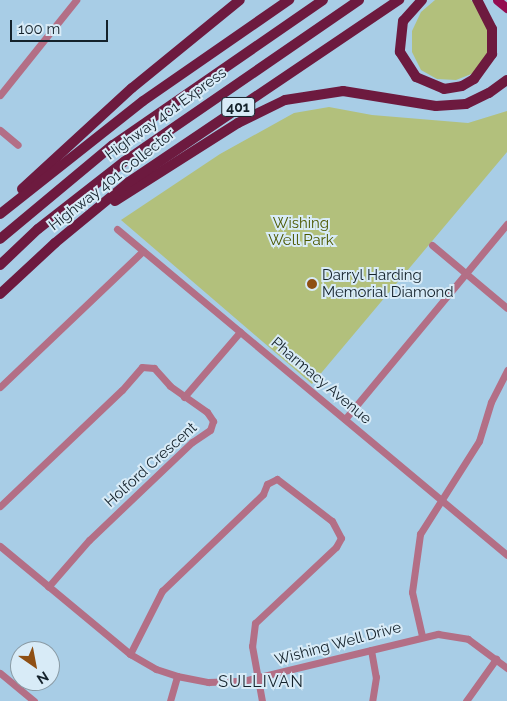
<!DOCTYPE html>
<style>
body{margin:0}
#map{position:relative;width:507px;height:701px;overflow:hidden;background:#a8cde6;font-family:Raleway,sans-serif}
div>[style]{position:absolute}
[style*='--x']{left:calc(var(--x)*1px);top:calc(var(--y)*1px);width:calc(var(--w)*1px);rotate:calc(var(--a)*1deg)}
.green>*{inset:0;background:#b2c07c}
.minor>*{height:7px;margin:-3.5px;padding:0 3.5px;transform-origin:3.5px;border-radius:3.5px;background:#b36f86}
.major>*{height:9px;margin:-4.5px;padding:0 4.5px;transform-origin:4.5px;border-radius:4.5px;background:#940d51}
.highway>*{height:10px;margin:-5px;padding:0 5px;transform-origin:5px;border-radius:5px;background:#6d1a3f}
.dots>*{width:14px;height:14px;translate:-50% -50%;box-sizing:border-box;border:2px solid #d8ebf7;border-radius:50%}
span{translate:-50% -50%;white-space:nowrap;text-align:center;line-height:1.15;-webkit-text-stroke:4px #d8ebf7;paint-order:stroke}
.shield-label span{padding:1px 4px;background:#d8ebf7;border:1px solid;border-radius:4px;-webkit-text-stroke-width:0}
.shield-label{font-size:14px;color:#14222b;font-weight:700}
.street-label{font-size:15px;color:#14222b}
.park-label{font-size:15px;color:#4c5800}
.poi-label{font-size:15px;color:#14222b}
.left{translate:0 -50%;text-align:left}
.neighbourhood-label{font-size:16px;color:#14222b;letter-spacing:1px}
.north{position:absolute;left:10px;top:641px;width:50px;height:50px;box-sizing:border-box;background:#d8ebf7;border:1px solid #8a9ba5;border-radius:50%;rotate:147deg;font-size:14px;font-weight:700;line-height:20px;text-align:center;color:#14222b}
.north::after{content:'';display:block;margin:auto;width:18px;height:22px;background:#8e4f14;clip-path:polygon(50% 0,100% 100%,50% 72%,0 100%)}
.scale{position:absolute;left:10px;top:20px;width:98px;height:22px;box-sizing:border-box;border:2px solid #14222b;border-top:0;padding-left:6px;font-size:15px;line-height:18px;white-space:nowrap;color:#14222b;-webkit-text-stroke:4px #d8ebf7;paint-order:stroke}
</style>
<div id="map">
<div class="green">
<i style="clip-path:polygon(435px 0,471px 0,481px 10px,491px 34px,490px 55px,479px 71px,456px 80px,437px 79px,421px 70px,412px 52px,412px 31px,421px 12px)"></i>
<i style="clip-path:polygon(329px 107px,372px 115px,468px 123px,507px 111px,507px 152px,312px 384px,121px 220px,220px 154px,294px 113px)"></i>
</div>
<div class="minor">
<i style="--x:0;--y:95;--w:122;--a:-51.3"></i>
<i style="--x:0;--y:130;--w:23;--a:40"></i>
<i style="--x:117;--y:229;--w:508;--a:39.89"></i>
<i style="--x:432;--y:245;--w:98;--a:40"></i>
<i style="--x:0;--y:387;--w:197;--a:-43.6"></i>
<i style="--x:184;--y:397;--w:86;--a:-49.3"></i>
<i style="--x:345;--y:419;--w:254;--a:-50.3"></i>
<i style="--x:0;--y:506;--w:168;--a:-43.6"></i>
<i style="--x:122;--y:390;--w:30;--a:-49"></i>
<i style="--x:142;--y:367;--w:12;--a:5"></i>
<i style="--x:154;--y:368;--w:24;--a:48"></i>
<i style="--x:170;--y:386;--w:45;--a:35.1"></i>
<i style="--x:207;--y:412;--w:11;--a:56"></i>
<i style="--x:213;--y:421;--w:9;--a:108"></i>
<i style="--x:210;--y:430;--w:22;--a:146"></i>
<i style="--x:192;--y:442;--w:142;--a:136.4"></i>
<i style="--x:89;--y:540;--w:62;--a:131.1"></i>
<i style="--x:0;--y:546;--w:169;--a:39.7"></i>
<i style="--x:130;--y:654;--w:30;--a:30"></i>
<i style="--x:156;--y:669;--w:22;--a:18"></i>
<i style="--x:177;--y:676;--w:32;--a:11"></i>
<i style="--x:208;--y:682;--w:35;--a:-2"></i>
<i style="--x:243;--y:681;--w:201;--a:-13.6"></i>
<i style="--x:438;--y:634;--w:30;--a:9"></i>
<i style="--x:468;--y:639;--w:49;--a:36.6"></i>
<i style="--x:422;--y:636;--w:45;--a:-102.8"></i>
<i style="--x:412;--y:592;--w:59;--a:-82.1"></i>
<i style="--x:420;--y:534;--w:110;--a:-57.6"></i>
<i style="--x:479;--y:441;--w:41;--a:-72.9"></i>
<i style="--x:491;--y:402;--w:36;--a:-63"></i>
<i style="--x:371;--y:650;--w:27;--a:80"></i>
<i style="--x:376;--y:677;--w:24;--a:99"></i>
<i style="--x:130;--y:654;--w:71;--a:-63.1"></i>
<i style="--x:162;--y:591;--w:140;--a:-43.8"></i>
<i style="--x:263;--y:494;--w:11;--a:-68"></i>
<i style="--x:267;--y:484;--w:11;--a:-27"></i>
<i style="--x:277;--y:479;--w:69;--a:37.4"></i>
<i style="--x:332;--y:521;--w:19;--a:62"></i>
<i style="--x:341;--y:538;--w:10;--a:119"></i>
<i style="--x:336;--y:547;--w:111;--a:136.8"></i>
<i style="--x:255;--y:623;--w:23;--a:97"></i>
<i style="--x:252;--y:646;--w:56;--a:79.7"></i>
<i style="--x:0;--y:673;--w:44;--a:39.5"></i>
<i style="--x:170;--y:701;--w:26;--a:-74"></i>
<i style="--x:466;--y:701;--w:52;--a:-54.5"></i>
</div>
<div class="major">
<i style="--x:497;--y:0;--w:13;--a:39"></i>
</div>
<div class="highway">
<i style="--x:422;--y:0;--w:28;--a:132"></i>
<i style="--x:403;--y:21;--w:31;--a:96"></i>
<i style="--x:400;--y:52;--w:30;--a:57"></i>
<i style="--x:416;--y:77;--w:30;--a:23"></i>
<i style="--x:444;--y:89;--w:18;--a:-9"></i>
<i style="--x:462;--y:86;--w:14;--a:-30"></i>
<i style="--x:474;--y:79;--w:31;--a:-54"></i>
<i style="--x:492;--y:54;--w:25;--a:-90"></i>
<i style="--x:492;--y:29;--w:33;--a:-117"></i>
<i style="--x:22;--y:189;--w:149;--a:-42.6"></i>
<i style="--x:132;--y:88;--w:139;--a:-39.2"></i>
<i style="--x:115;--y:201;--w:146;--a:-32.4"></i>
<i style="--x:238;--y:123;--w:52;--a:-26.1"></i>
<i style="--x:285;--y:100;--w:59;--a:-8.8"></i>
<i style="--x:343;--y:91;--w:94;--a:9.2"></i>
<i style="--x:436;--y:106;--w:30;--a:-4"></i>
<i style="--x:466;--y:104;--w:25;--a:-26"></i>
<i style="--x:489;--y:93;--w:22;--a:-36"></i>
<i style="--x:0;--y:214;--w:182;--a:-38.3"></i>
<i style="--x:143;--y:101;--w:178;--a:-34.7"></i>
<i style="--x:0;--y:239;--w:147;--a:-39.8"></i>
<i style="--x:113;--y:145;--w:255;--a:-34.6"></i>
<i style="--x:0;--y:265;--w:52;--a:-43.5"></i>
<i style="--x:38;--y:229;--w:110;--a:-38"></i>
<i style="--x:125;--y:161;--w:284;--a:-34.5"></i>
<i style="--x:0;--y:294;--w:75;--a:-42.8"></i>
<i style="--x:55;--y:243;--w:96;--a:-39.5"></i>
<i style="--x:129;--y:182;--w:326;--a:-34"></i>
</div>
<div class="dots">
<i style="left:312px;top:284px;background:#8e4f14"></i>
</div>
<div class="shield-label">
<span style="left:238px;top:107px">401</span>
</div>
<div class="street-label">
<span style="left:166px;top:114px;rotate:-36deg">Highway 401 Express</span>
<span style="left:112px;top:180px;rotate:-38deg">Highway 401 Collector</span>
<span style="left:321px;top:381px;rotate:40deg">Pharmacy Avenue</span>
<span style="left:151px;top:465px;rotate:-42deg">Holford Crescent</span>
<span style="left:338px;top:644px;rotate:-15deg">Wishing Well Drive</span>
</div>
<div class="park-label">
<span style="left:301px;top:232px">Wishing<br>Well Park</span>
</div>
<div class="poi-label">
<span class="left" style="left:322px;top:284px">Darryl Harding<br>Memorial Diamond</span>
</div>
<div class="neighbourhood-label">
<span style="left:261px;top:682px">SULLIVAN</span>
</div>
<div class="north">N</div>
<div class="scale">100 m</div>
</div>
